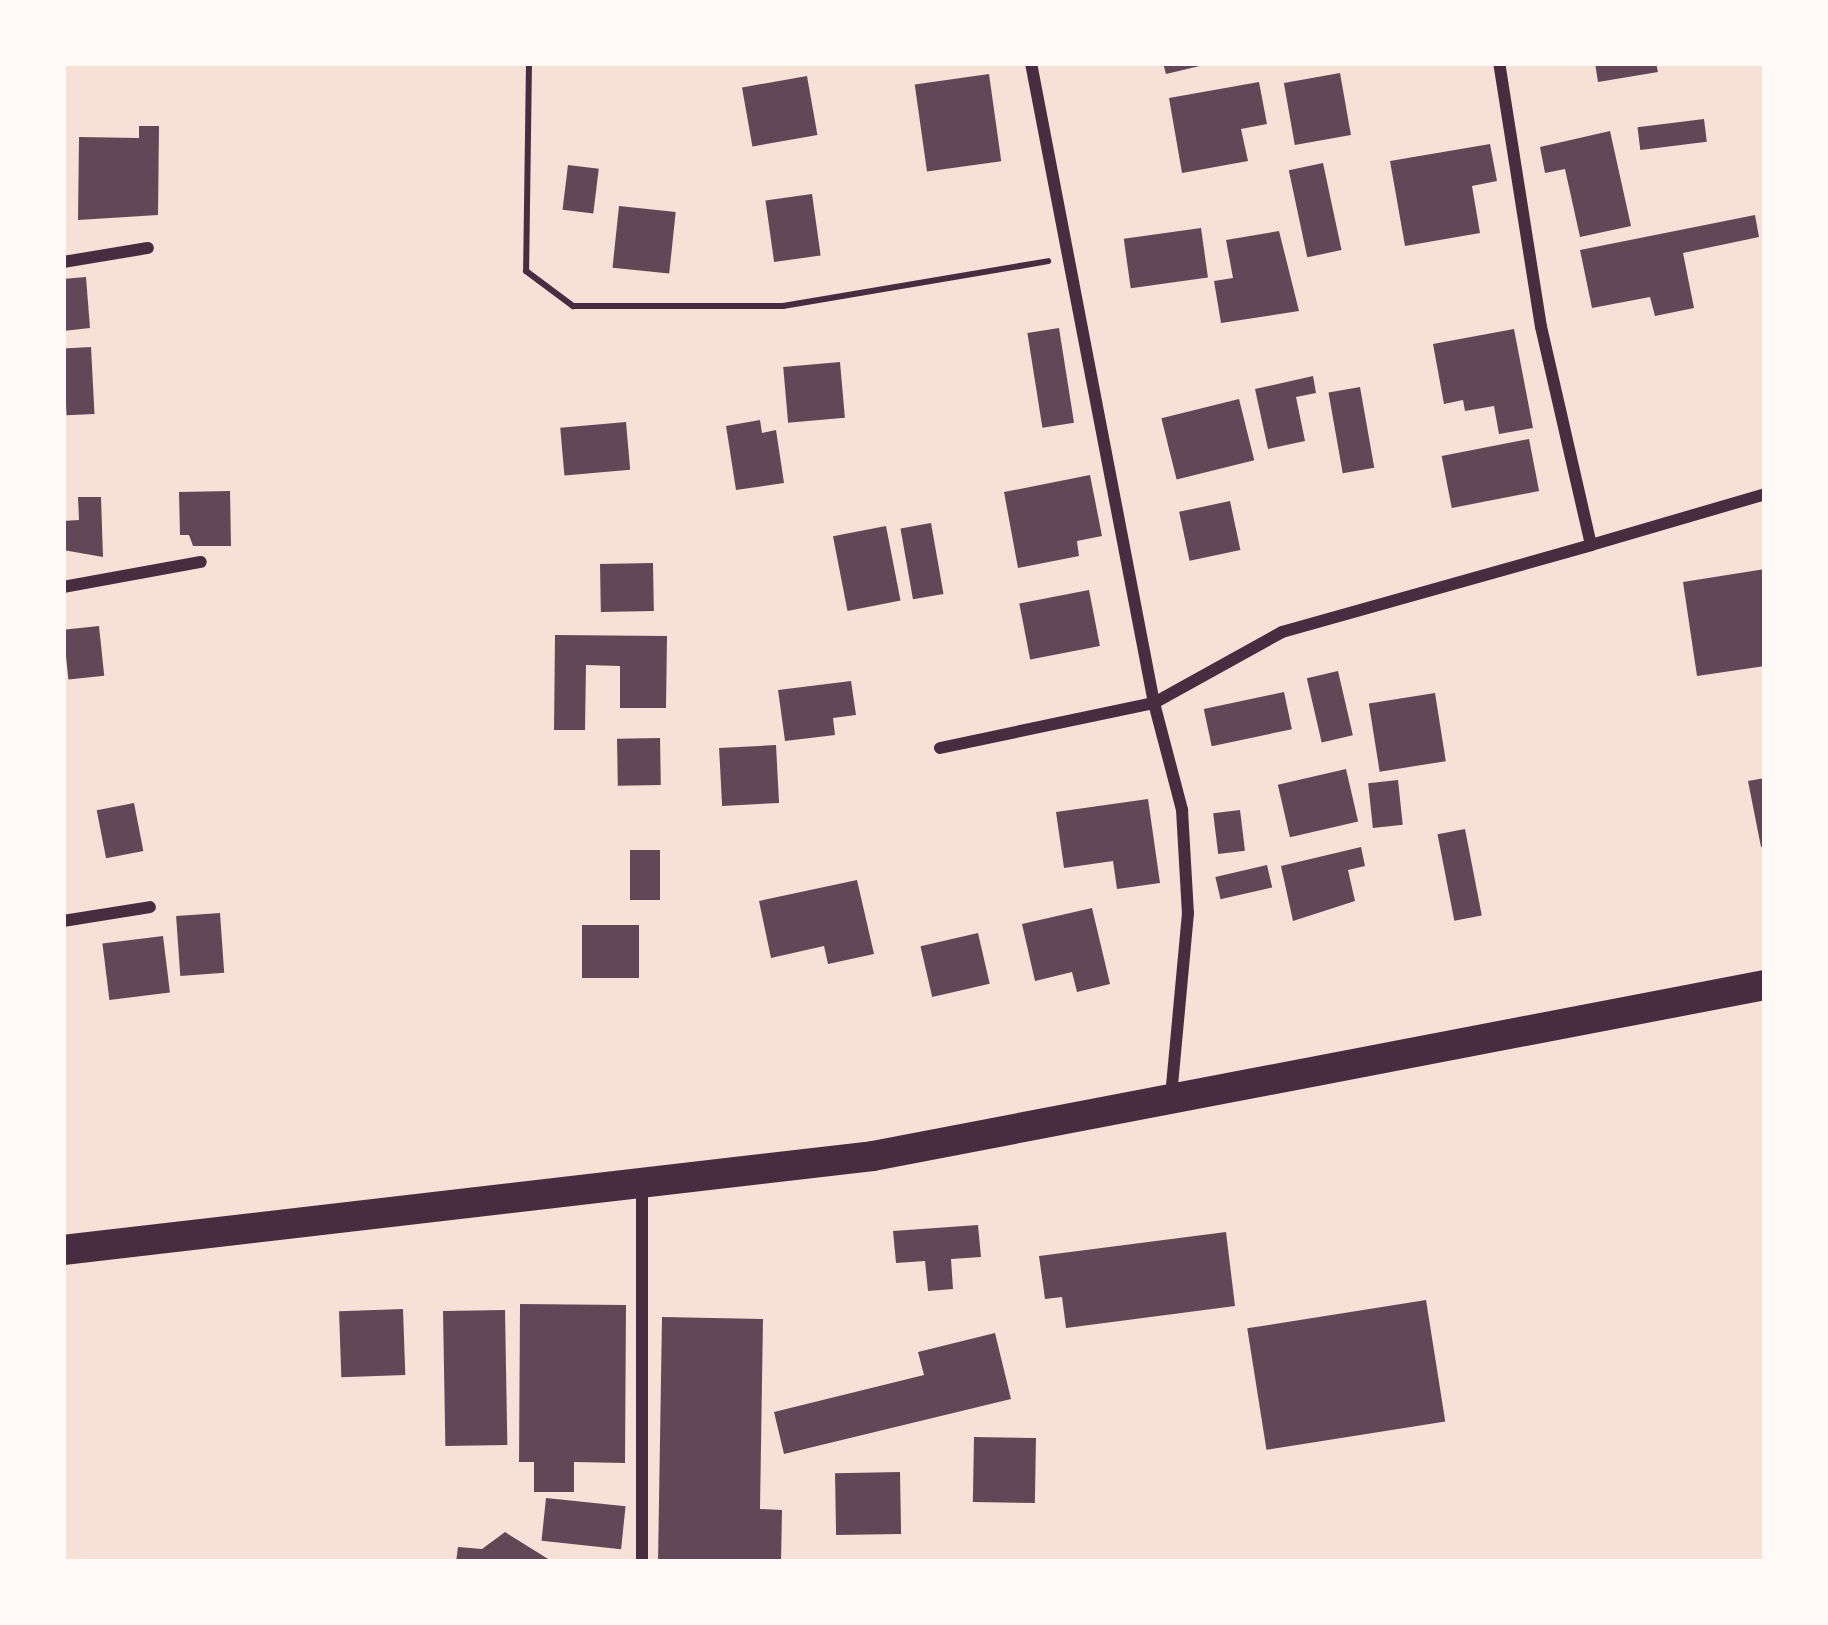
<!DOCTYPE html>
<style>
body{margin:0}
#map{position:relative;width:1828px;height:1625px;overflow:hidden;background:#f7e1d7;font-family:"Times New Roman",serif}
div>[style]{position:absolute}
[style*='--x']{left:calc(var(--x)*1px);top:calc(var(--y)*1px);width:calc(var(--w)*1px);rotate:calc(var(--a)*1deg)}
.building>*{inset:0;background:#644757;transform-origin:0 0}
.path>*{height:6px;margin:-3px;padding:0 3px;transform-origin:3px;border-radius:3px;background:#4a2c40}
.minor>*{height:12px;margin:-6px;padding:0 6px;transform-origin:6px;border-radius:6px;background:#4a2c40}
.primary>*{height:30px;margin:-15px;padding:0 15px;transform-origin:15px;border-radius:15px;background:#4a2c40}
span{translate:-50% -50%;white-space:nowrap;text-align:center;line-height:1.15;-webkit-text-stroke:10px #fffaf5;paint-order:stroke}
.frame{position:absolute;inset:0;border:66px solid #fffaf5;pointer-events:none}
</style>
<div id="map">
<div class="building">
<i style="clip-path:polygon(1163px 63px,1203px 63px,1204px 65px,1166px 74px)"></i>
<i style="clip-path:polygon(1595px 63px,1656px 63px,1658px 72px,1598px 82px)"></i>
<i style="left:1340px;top:73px;width:63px;height:57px;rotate:80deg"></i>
<i style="left:989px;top:74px;width:88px;height:75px;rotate:82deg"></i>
<i style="left:807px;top:76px;width:60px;height:66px;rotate:80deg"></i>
<i style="clip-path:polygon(1259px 82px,1267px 124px,1241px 129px,1248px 161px,1182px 173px,1169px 98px)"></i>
<i style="left:1704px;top:119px;width:23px;height:67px;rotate:83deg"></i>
<i style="clip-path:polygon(139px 126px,159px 126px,158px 215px,78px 220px,79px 137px,139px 138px)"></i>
<i style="clip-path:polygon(1610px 131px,1631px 226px,1580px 237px,1565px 169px,1545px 173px,1540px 147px)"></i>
<i style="clip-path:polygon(1490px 144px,1497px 181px,1472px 186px,1480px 233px,1405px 246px,1390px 161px)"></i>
<i style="left:1323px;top:163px;width:89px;height:35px;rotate:78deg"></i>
<i style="left:568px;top:165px;width:31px;height:45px;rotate:7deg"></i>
<i style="left:812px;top:194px;width:62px;height:47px;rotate:82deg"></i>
<i style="left:619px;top:206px;width:57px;height:62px;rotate:6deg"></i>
<i style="clip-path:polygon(1755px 215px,1759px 237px,1683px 253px,1694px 308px,1655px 316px,1650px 297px,1592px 308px,1580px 250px)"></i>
<i style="left:1201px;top:228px;width:50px;height:78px;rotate:82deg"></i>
<i style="clip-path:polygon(1279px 231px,1299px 311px,1221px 323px,1214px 281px,1233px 278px,1226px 240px)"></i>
<i style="clip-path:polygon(86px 277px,90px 328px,63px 331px,63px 279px)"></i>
<i style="left:1059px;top:328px;width:96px;height:32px;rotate:81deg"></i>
<i style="clip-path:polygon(1514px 329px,1533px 428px,1499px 434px,1494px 406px,1465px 411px,1463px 400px,1444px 404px,1433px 344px)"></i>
<i style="left:91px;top:347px;width:67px;height:28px;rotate:87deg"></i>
<i style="left:840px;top:362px;width:56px;height:57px;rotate:85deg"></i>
<i style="clip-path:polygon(1313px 376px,1316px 393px,1296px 397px,1305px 441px,1268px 449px,1255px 389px)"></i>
<i style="left:1360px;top:387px;width:82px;height:32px;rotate:80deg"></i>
<i style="left:1239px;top:399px;width:63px;height:80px;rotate:76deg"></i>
<i style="clip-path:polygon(760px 420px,762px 433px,776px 430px,784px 483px,736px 490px,726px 426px)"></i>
<i style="left:626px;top:422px;width:48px;height:66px;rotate:85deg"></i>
<i style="left:1529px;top:439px;width:53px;height:89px;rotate:79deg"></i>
<i style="clip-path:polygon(1090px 475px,1102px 536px,1077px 541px,1079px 556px,1018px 568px,1004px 492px)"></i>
<i style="clip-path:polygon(230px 491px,231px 546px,193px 546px,189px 535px,180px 535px,179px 492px)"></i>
<i style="clip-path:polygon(78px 497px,101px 497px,103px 557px,63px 550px,63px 521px,79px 520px)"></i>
<i style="left:1230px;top:501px;width:50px;height:52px;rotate:78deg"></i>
<i style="left:931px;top:523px;width:72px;height:31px;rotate:80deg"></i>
<i style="left:886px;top:526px;width:76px;height:54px;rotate:79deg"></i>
<i style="left:653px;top:563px;width:48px;height:53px;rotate:89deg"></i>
<i style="clip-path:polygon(1765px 569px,1765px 666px,1697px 676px,1683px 582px)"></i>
<i style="left:1089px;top:590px;width:57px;height:71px;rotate:79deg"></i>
<i style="left:99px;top:626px;width:50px;height:36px;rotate:84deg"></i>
<i style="clip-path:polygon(555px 635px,667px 636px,666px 708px,620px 708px,620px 666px,586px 665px,585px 730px,554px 730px)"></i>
<i style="left:1338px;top:671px;width:66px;height:32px;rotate:77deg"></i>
<i style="clip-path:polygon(851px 681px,856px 715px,833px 718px,835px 735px,785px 741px,778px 690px)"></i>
<i style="left:1284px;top:692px;width:38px;height:82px;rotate:78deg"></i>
<i style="left:1435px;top:693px;width:69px;height:67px;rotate:81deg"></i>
<i style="left:660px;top:738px;width:47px;height:43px;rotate:89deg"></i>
<i style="left:776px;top:745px;width:58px;height:57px;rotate:87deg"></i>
<i style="left:1346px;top:769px;width:54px;height:70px;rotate:77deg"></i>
<i style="clip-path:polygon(1765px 778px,1765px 846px,1761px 847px,1748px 781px)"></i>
<i style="left:1398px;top:780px;width:45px;height:30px;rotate:84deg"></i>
<i style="clip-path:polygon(1148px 799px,1160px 883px,1117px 889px,1113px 861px,1064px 868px,1056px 812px)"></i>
<i style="left:134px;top:803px;width:49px;height:38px;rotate:79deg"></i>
<i style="left:1240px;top:810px;width:41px;height:27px;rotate:83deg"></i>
<i style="left:1465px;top:829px;width:88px;height:28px;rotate:79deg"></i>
<i style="clip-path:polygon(1361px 847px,1365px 866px,1348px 870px,1355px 901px,1293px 921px,1281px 866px)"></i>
<i style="left:630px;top:850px;width:30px;height:50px"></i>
<i style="left:1267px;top:865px;width:23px;height:53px;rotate:77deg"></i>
<i style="clip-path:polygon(857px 880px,874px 954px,828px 964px,824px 946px,771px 958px,759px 901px)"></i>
<i style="clip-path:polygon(1092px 908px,1110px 984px,1077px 992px,1072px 972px,1035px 981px,1022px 924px)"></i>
<i style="left:220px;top:913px;width:60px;height:44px;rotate:86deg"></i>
<i style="left:582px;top:925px;width:57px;height:53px"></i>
<i style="left:978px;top:933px;width:52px;height:59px;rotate:77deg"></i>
<i style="left:163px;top:936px;width:57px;height:61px;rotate:83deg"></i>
<i style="clip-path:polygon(978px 1225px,981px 1257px,951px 1259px,953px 1289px,928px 1291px,925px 1261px,896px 1263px,893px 1231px)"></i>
<i style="clip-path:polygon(1226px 1232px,1235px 1306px,1066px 1328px,1062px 1297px,1045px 1299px,1039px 1256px)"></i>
<i style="left:1426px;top:1300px;width:123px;height:181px;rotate:81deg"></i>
<i style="clip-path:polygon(520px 1304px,626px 1305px,625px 1463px,574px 1462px,574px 1492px,534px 1492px,534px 1462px,519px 1462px)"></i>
<i style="left:403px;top:1309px;width:66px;height:64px;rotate:88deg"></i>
<i style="left:505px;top:1310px;width:135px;height:62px;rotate:89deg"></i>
<i style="clip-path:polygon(662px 1317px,763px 1319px,760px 1509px,782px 1510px,781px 1562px,658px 1562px)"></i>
<i style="clip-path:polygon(995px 1333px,1011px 1399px,784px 1454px,774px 1412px,924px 1375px,918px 1352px)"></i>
<i style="left:974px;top:1437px;width:62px;height:65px;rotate:1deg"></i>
<i style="left:900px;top:1472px;width:62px;height:65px;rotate:89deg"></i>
<i style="left:546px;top:1498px;width:80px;height:43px;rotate:6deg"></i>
<i style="clip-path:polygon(505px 1532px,553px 1562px,456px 1562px,458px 1547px,482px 1549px)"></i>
</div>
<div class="path">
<i style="--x:529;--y:63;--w:208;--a:90.8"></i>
<i style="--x:526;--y:271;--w:59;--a:36.7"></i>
<i style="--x:573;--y:306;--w:210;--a:0"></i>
<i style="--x:783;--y:306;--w:269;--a:-9.6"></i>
</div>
<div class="minor">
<i style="--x:1031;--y:63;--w:652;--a:79.12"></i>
<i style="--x:1154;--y:703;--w:111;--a:75.3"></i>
<i style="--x:1182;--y:810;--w:103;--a:86.7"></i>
<i style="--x:1188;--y:913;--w:183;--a:95.3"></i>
<i style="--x:63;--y:262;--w:86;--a:-9.4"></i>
<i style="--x:1591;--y:545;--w:181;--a:-16.3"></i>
<i style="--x:63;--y:587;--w:140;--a:-10.3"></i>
<i style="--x:940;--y:748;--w:219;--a:-11.9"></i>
<i style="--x:1154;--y:703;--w:146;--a:-29"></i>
<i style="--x:1282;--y:632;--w:321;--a:-15.7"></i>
<i style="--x:1591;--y:545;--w:224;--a:-102.9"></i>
<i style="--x:1541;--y:327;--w:267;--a:-99"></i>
<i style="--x:63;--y:921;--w:88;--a:-9.1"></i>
<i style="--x:642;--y:1562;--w:378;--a:-90"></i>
</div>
<div class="primary">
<i style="--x:63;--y:1250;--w:815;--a:-6.62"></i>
<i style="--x:873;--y:1156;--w:908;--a:-10.85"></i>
</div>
<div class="frame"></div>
</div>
